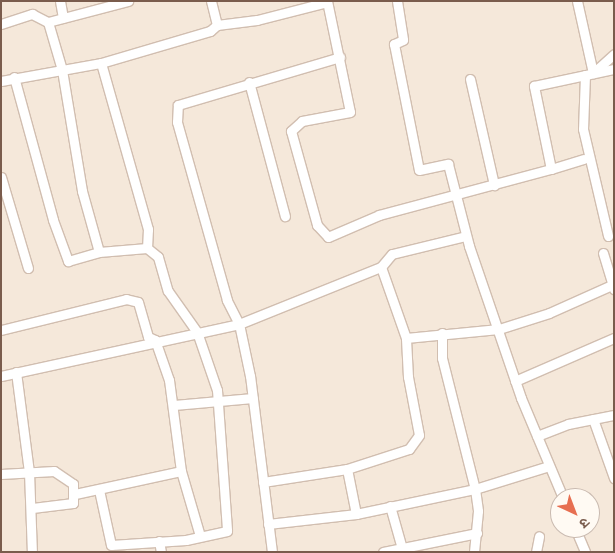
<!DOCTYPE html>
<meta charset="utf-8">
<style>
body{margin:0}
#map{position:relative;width:615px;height:553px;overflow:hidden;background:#fdf6ec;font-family:Commissioner,"Noto Sans Devanagari",sans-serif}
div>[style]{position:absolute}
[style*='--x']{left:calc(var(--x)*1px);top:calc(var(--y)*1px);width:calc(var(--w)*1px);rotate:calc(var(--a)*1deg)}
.residential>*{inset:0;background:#f5e8da}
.roads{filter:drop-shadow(1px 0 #d1beb0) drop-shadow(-1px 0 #d1beb0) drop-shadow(0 1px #d1beb0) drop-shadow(0 -1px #d1beb0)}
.minor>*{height:9px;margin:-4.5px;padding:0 4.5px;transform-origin:4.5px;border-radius:4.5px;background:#fff}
span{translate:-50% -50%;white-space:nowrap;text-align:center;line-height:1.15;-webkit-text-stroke:4.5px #fffaf3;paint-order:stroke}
.frame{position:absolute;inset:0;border:2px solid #7a5c4d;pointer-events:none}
.north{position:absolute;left:550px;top:488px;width:50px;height:50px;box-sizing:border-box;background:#fffaf3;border:1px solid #cabbb1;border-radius:50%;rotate:137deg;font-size:14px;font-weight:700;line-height:20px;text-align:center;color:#7a5c4d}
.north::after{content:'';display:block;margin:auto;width:18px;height:22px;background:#e76f51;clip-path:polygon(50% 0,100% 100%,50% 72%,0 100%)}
</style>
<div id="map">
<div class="residential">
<i style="clip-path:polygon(evenodd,1px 1px,614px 1px,614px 552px,1px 552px,1px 1px,560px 498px,590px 498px,590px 528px,560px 528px,560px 498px)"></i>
</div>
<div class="roads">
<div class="minor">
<i style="--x:60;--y:1;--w:17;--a:80"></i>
<i style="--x:211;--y:1;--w:25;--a:76"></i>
<i style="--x:327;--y:1;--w:113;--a:78.3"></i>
<i style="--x:350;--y:112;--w:49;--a:169.4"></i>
<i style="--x:302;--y:121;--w:15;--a:138"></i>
<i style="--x:291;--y:131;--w:98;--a:74.5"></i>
<i style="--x:317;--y:225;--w:16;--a:47"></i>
<i style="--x:328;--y:237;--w:56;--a:-23.3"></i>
<i style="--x:379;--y:215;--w:178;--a:-15"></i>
<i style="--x:551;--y:169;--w:85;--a:-101.6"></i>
<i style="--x:534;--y:86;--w:82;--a:-12"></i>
<i style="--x:397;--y:1;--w:39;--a:81"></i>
<i style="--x:403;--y:40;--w:10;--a:156"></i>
<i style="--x:394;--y:44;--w:128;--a:78.8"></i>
<i style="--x:419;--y:170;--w:30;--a:-12"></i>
<i style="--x:448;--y:164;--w:85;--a:75.6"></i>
<i style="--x:469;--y:246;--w:161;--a:71.1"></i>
<i style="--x:521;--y:398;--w:108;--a:67.2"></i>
<i style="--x:577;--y:1;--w:74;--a:77.5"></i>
<i style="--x:48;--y:22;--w:50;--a:73.7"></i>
<i style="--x:62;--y:70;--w:123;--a:80.6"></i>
<i style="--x:82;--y:191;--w:63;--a:74.4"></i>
<i style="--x:1;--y:24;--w:33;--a:-18"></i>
<i style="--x:32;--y:14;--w:18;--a:27"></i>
<i style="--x:48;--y:22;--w:83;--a:-14.7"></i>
<i style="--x:101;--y:63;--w:173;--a:74.2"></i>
<i style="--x:148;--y:229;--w:19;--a:93"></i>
<i style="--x:593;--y:73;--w:28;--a:-42"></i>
<i style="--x:585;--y:75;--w:54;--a:92.1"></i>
<i style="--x:583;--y:129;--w:110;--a:76.8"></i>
<i style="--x:14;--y:77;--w:148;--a:74.7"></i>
<i style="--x:53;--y:220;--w:44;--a:69.9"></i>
<i style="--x:68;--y:261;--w:32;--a:-16"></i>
<i style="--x:99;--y:252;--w:48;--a:-4.8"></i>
<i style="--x:147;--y:248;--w:14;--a:39"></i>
<i style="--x:158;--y:257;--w:35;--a:74"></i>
<i style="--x:168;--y:291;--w:50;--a:54.7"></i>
<i style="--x:197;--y:332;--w:61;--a:71"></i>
<i style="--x:217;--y:390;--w:141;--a:85.9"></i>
<i style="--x:227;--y:531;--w:42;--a:167.6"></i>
<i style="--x:186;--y:540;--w:75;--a:176.2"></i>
<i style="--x:111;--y:545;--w:56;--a:-102.3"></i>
<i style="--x:470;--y:79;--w:109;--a:77.2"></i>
<i style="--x:1;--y:81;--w:102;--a:-10.2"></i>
<i style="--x:101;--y:63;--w:114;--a:-16.4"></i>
<i style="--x:210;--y:31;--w:9;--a:-41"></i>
<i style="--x:217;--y:25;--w:40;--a:-7.1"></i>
<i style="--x:257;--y:20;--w:72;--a:-14.4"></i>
<i style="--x:249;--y:82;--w:139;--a:75"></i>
<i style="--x:551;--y:169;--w:34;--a:-17"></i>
<i style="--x:1;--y:177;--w:95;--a:73.5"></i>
<i style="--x:603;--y:253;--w:38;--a:73"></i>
<i style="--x:1;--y:330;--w:129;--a:-13.9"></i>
<i style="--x:126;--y:299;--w:12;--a:14"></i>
<i style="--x:138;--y:302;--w:36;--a:74"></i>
<i style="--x:148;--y:337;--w:8;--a:23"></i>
<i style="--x:155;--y:340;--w:42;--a:70.7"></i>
<i style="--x:169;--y:380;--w:92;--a:82.5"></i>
<i style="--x:442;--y:333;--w:25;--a:90"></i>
<i style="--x:442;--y:358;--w:135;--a:75.9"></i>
<i style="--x:475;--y:489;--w:22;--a:82"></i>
<i style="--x:478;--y:511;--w:41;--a:95.6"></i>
<i style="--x:406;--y:338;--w:93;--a:-5.5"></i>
<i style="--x:499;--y:329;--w:52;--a:-17.7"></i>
<i style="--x:549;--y:313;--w:69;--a:-24"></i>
<i style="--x:16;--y:372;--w:101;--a:82.6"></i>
<i style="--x:29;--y:472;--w:80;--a:87.9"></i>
<i style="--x:1;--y:376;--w:244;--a:-12.3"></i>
<i style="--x:239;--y:324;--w:153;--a:-21.9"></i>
<i style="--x:381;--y:267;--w:17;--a:-50"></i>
<i style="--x:392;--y:254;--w:76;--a:-13.7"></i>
<i style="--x:515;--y:381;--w:108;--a:-23.5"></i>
<i style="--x:174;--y:405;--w:79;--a:-5.1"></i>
<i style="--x:593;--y:419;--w:63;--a:70.4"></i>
<i style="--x:537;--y:436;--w:33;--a:-21"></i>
<i style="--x:568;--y:424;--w:47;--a:-11.1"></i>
<i style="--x:347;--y:469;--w:46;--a:78.7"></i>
<i style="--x:1;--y:474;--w:53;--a:-3.2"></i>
<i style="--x:54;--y:471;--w:23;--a:34"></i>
<i style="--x:73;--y:484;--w:19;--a:90"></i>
<i style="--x:73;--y:503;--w:41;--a:173"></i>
<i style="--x:263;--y:482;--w:85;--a:-8.8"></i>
<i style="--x:347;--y:469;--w:65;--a:-17.9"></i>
<i style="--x:409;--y:449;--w:17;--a:-54"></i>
<i style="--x:419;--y:435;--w:59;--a:-100.7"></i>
<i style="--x:408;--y:377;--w:39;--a:-93"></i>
<i style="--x:406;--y:338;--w:75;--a:-109.4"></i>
<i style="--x:75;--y:494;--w:108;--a:-12.2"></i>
<i style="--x:181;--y:471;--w:68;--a:73.7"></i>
<i style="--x:390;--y:506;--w:48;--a:74.2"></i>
<i style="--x:268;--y:524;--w:89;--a:-6.5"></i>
<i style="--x:356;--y:514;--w:122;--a:-11.9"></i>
<i style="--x:475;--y:489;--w:77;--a:-17.3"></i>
<i style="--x:575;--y:528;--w:26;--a:67"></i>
<i style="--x:159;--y:541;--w:11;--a:80"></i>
<i style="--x:272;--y:552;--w:177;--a:-97.1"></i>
<i style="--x:250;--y:376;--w:53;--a:-101.9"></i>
<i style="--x:239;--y:324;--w:27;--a:-117"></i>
<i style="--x:227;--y:300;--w:185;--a:-105.7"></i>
<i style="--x:177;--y:122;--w:17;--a:-87"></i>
<i style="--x:178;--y:105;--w:169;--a:-16.5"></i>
<i style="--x:383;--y:552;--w:96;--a:-11.4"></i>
<i style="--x:536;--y:552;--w:16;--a:-79"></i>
</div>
</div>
<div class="frame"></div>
<div class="north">उ</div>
</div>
